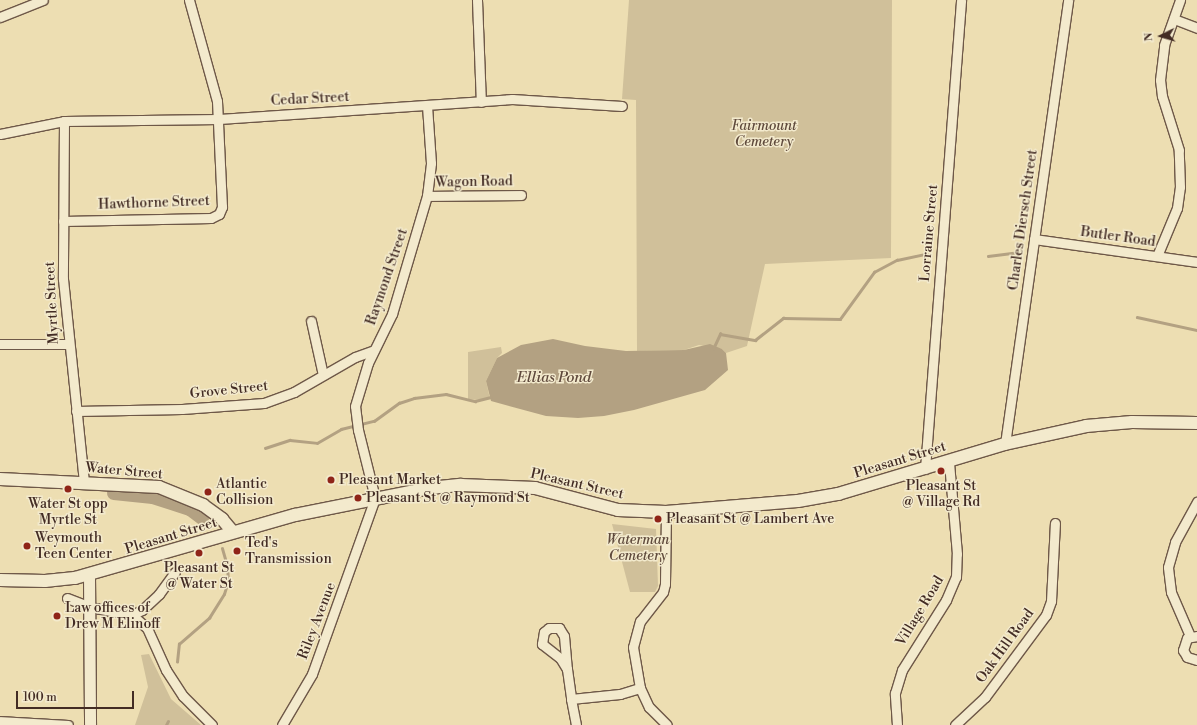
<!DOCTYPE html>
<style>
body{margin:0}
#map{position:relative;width:1197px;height:725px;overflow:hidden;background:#eddeb2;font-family:"Libre Bodoni",serif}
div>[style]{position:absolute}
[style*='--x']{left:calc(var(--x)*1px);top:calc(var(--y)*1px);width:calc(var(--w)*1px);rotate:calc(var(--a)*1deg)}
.green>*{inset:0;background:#d0c09a}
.water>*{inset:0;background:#b3a182}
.stream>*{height:2.5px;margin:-1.25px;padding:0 1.25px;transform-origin:1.25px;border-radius:1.25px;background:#b3a182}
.river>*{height:14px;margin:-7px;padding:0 7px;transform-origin:7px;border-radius:7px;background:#b3a182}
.roads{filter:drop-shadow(1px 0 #6e5848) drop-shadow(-1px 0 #6e5848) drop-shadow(0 1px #6e5848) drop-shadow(0 -1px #6e5848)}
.minor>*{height:9px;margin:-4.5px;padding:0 4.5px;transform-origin:4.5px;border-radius:4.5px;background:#f3eacd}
.tertiary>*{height:11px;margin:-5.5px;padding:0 5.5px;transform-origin:5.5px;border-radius:5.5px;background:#f3eacd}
.secondary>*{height:12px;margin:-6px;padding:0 6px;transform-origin:6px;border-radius:6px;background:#f3eacd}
.dots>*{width:11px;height:11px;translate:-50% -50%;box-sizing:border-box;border:2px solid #f3eacd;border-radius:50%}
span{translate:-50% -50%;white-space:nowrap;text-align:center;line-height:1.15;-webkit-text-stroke:3px #f3eacd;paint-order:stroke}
.street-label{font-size:14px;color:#432c24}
.park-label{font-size:14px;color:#5f4a3c;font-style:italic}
.poi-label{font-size:14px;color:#432c24}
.left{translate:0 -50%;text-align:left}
.water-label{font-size:15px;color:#5f493c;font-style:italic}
.north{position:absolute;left:1141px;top:16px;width:40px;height:40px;-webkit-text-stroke:3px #f3eacd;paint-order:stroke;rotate:265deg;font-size:11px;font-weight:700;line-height:16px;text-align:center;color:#432c24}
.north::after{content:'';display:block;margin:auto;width:14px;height:18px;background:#432c24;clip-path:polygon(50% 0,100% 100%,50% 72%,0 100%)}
.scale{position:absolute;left:16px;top:691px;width:118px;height:18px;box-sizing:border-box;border:2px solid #432c24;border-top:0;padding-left:5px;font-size:12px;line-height:14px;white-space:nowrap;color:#432c24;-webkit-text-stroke:3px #f3eacd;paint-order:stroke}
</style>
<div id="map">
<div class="green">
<i style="clip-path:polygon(629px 0,892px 0,891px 258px,765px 264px,747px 346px,726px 353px,722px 349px,699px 345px,684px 350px,637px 351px,636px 100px,622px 99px)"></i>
<i style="clip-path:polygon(501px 347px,502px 353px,497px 358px,486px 381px,490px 399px,468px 400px,468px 352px)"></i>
<i style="clip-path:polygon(612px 524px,656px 529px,658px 586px,655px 592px,630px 592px)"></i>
<i style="clip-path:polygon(149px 654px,171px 699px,201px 725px,135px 725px,148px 687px,141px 655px)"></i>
</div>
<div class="water">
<i style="clip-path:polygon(553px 339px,585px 346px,626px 351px,684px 350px,710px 344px,722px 349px,726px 353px,728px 370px,705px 390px,634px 410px,604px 416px,578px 418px,546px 416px,491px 401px,486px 381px,497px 358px,521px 345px)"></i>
</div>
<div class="stream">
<i style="--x:988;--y:256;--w:33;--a:-7"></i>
<i style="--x:1137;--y:317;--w:61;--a:12.2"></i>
<i style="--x:713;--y:349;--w:17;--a:-65"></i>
<i style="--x:720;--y:334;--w:36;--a:10"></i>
<i style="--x:755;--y:340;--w:36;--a:-38"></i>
<i style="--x:783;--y:318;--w:57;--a:1"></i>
<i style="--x:840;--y:319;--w:58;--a:-54.1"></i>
<i style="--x:874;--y:272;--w:26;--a:-28"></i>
<i style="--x:897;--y:260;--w:30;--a:-12"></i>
<i style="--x:265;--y:448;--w:26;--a:-18"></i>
<i style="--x:290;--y:440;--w:27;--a:6"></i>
<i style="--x:317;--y:443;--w:28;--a:-30"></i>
<i style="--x:341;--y:429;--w:34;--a:-14"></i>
<i style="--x:374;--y:421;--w:31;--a:-36"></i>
<i style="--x:399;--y:403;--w:16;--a:-18"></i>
<i style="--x:414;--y:398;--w:32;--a:-7"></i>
<i style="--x:446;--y:394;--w:30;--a:14"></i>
<i style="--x:475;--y:401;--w:16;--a:-14"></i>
<i style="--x:204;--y:516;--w:3;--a:135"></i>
<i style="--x:202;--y:518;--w:8;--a:40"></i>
<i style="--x:177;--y:662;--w:18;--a:-84"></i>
<i style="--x:179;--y:644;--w:40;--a:-41"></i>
<i style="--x:209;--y:618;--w:28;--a:-58"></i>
<i style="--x:224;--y:594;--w:14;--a:-73"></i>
<i style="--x:228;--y:581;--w:15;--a:-94"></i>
<i style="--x:227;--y:566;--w:18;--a:-106"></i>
<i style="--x:166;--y:725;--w:4;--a:-63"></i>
</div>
<div class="river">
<i style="--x:114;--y:493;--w:39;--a:6"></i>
<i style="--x:153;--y:497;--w:39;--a:18"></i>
<i style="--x:190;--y:509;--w:15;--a:37"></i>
</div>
<div class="roads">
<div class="minor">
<i style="--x:477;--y:0;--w:102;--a:87.8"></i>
<i style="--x:0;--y:17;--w:46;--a:-21.6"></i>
<i style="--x:1174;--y:19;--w:25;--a:21"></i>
<i style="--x:64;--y:121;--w:158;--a:90.4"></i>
<i style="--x:63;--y:279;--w:205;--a:84.1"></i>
<i style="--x:0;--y:134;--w:65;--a:-11.5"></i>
<i style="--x:64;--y:121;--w:155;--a:-0.7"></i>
<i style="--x:219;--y:119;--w:294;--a:-3.9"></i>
<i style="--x:512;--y:99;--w:110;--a:3.6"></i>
<i style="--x:427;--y:196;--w:94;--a:-0.6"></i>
<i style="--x:63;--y:221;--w:148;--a:-1.2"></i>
<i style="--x:211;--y:218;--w:9;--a:-27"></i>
<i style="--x:219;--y:214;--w:8;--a:-67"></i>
<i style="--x:222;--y:207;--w:106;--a:-92.7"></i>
<i style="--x:217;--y:101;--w:105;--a:-105.5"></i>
<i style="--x:1034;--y:239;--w:165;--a:8"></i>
<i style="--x:1157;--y:256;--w:52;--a:-67.4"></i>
<i style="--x:1177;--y:208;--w:21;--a:-82"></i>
<i style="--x:1180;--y:187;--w:37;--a:-92"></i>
<i style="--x:1179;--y:150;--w:57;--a:-107.5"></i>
<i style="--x:1162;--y:96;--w:16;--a:-97"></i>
<i style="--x:1160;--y:80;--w:35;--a:-83"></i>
<i style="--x:1164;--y:45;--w:48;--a:-70.4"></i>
<i style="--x:311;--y:321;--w:55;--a:77.5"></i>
<i style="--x:0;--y:344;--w:68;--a:0"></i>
<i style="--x:76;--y:411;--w:106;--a:-1.1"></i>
<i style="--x:182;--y:409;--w:82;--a:-4.2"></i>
<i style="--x:264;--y:403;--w:32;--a:-20"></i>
<i style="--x:294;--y:392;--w:70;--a:-29.8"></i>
<i style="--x:355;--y:357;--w:20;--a:-20"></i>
<i style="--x:1005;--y:444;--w:448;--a:-81.9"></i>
<i style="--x:925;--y:469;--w:470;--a:-85.6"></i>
<i style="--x:666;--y:512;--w:72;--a:90.8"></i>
<i style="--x:665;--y:584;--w:8;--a:104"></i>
<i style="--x:663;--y:592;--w:37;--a:128"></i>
<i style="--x:640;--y:621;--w:27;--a:105"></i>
<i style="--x:633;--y:647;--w:42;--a:80.3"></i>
<i style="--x:640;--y:688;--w:21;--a:65"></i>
<i style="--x:649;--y:707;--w:25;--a:45"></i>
<i style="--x:67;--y:598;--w:25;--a:21"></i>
<i style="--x:90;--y:607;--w:43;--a:10.8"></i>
<i style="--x:132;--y:615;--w:11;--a:-27"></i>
<i style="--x:142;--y:610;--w:23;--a:-43"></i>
<i style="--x:159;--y:594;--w:27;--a:-54"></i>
<i style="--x:132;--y:615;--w:20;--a:41"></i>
<i style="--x:147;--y:628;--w:46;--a:65.7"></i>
<i style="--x:166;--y:670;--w:31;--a:57"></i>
<i style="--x:183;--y:696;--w:41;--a:45"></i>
<i style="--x:1190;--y:636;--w:48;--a:-113.4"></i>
<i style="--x:1171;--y:592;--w:25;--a:-97"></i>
<i style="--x:1168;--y:567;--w:26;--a:-74"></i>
<i style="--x:1175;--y:542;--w:46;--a:-61.2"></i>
<i style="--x:1197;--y:636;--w:10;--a:169"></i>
<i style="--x:1187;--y:638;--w:13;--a:108"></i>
<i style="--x:1183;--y:650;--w:8;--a:60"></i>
<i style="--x:1187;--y:657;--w:10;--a:17"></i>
<i style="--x:567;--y:669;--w:13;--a:-122"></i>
<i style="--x:560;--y:658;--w:23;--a:-142"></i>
<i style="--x:542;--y:644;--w:12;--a:-81"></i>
<i style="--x:544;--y:632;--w:6;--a:-39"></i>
<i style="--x:549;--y:628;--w:10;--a:0"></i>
<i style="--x:559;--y:628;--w:9;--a:58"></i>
<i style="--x:564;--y:636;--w:33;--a:85"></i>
<i style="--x:567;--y:669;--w:30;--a:82"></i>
<i style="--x:571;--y:699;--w:26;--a:79"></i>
<i style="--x:571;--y:699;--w:49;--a:-5.8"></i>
<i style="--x:620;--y:694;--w:21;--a:-17"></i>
<i style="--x:0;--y:721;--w:68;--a:3.4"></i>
<i style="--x:282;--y:725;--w:59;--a:-59.5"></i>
<i style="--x:312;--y:674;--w:187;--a:-70.3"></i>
<i style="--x:375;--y:498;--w:70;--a:-104"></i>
<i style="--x:358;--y:430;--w:24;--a:-97"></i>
<i style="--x:355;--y:406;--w:45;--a:-73.2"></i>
<i style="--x:368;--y:363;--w:55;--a:-63.9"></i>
<i style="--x:392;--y:314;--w:123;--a:-73.5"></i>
<i style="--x:427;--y:196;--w:33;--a:-83"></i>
<i style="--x:431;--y:163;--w:57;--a:-94"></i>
<i style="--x:897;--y:725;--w:32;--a:-94"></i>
<i style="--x:895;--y:693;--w:24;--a:-73"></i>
<i style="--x:902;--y:670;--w:83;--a:-57.8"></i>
<i style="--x:946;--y:600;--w:25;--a:-67"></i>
<i style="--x:956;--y:577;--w:23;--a:-88"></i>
<i style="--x:957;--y:554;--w:92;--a:-95"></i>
<i style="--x:955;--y:725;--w:41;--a:-43"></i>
<i style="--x:985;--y:697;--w:102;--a:-53.4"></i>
<i style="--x:1046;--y:615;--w:15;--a:-70"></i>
<i style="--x:1051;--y:601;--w:78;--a:-87.1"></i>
</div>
<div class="tertiary">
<i style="--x:89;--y:575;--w:150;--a:89.6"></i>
</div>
<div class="secondary">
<i style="--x:0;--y:479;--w:159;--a:2.9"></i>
<i style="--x:159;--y:487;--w:48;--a:22.2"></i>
<i style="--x:203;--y:505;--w:24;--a:36"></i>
<i style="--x:222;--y:519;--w:17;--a:50"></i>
<i style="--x:0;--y:580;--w:45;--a:1.3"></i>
<i style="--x:45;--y:581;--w:30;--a:-6"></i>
<i style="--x:75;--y:578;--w:229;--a:-16"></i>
<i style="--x:295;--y:515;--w:138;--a:-11.3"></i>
<i style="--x:430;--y:488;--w:31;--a:-6"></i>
<i style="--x:461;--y:485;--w:74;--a:2.3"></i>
<i style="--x:535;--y:488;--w:86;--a:14.8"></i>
<i style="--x:618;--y:510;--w:48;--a:2.4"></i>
<i style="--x:666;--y:512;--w:132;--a:-4.8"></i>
<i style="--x:798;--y:501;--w:41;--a:-9.9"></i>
<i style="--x:838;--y:494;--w:174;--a:-16.7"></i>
<i style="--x:1005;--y:444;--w:83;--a:-12.5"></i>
<i style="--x:1086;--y:426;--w:46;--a:-5"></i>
<i style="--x:1132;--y:422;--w:65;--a:0.9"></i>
</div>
</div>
<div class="dots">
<i style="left:941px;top:471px;background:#8f2418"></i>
<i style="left:331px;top:480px;background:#8f2418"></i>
<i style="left:68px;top:489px;background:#8f2418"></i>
<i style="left:208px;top:492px;background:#8f2418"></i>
<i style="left:358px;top:498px;background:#8f2418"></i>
<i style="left:658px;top:519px;background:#8f2418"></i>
<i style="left:27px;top:546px;background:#8f2418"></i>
<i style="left:237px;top:551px;background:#8f2418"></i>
<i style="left:199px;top:553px;background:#8f2418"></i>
<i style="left:57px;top:616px;background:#8f2418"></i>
</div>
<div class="street-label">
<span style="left:310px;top:99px;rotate:-3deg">Cedar Street</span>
<span style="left:474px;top:182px;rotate:-1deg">Wagon Road</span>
<span style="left:154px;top:203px;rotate:-2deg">Hawthorne Street</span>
<span style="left:1023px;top:220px;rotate:-82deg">Charles Diersch Street</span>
<span style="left:929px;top:233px;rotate:-85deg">Lorraine Street</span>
<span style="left:1118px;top:237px;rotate:8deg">Butler Road</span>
<span style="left:387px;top:277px;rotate:-71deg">Raymond Street</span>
<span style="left:52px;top:303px;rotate:-93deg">Myrtle Street</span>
<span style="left:229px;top:390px;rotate:-6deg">Grove Street</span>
<span style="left:900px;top:460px;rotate:-17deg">Pleasant Street</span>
<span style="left:124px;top:471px;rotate:5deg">Water Street</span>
<span style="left:577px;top:484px;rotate:13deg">Pleasant Street</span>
<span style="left:171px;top:536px;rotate:-17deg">Pleasant Street</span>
<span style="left:920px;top:611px;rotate:-59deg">Village Road</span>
<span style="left:317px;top:621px;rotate:-69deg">Riley Avenue</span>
<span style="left:1005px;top:646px;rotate:-54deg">Oak Hill Road</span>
</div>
<div class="park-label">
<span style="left:764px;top:134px">Fairmount<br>Cemetery</span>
<span style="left:638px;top:548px">Waterman<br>Cemetery</span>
</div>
<div class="poi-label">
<span class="left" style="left:339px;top:480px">Pleasant Market</span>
<span class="left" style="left:216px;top:492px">Atlantic<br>Collision</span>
<span style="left:941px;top:494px">Pleasant St<br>@ Village Rd</span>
<span class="left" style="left:366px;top:498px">Pleasant St @ Raymond St</span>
<span style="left:68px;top:512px">Water St opp<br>Myrtle St</span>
<span class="left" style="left:666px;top:519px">Pleasant St @ Lambert Ave</span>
<span class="left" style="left:35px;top:546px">Weymouth<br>Teen Center</span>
<span class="left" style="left:245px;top:551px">Ted's<br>Transmission</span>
<span style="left:199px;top:576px">Pleasant St<br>@ Water St</span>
<span class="left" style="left:65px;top:616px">Law offices of<br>Drew M Elinoff</span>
</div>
<div class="water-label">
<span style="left:554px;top:378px">Ellias Pond</span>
</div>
<div class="north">N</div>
<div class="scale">100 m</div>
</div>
